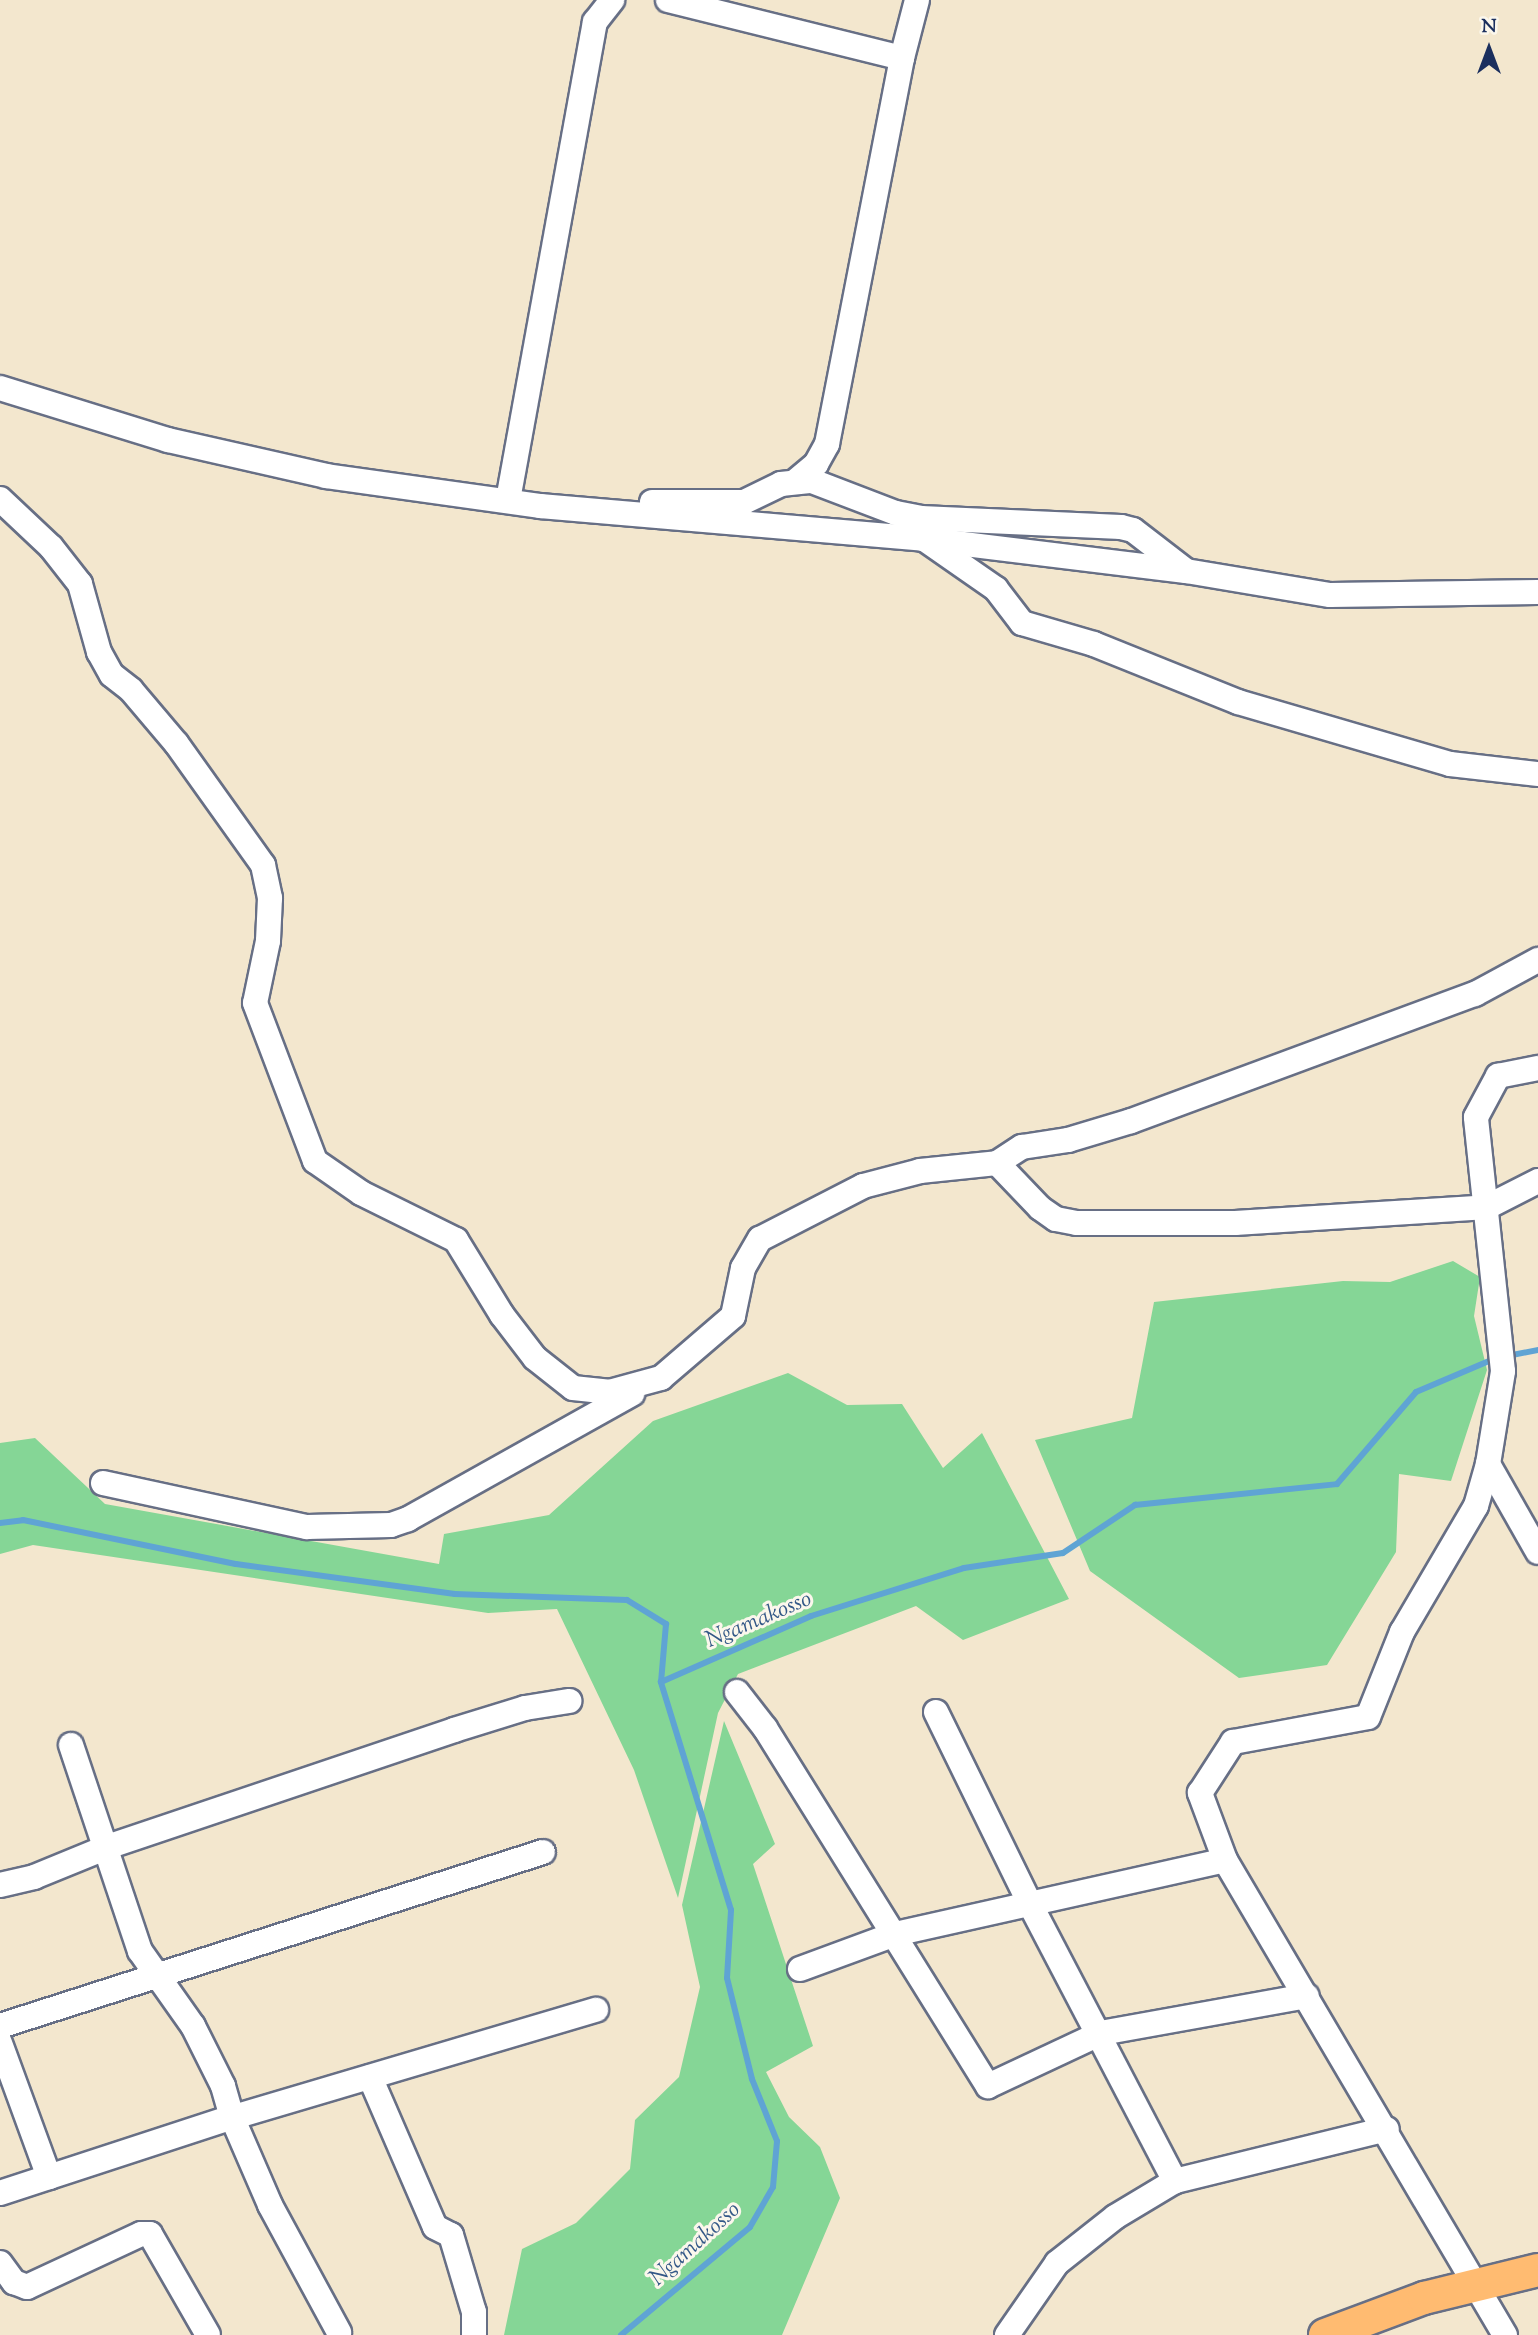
<!DOCTYPE html>
<style>
body{margin:0}
#map{position:relative;width:1538px;height:2335px;overflow:hidden;background:#f3e7ce;font-family:"Sorts Mill Goudy",serif}
div>[style]{position:absolute}
[style*='--x']{left:calc(var(--x)*1px);top:calc(var(--y)*1px);width:calc(var(--w)*1px);rotate:calc(var(--a)*1deg)}
.green>*{inset:0;background:#85d696}
.stream>*{height:6px;margin:-3px;padding:0 3px;transform-origin:3px;border-radius:3px;background:#5fa4d4}
.roads{filter:drop-shadow(2px 0 #676f85) drop-shadow(-2px 0 #676f85) drop-shadow(0 2px #676f85) drop-shadow(0 -2px #676f85)}
.minor>*{height:24px;margin:-12px;padding:0 12px;transform-origin:12px;border-radius:12px;background:#fff}
.major>*{height:32px;margin:-16px;padding:0 16px;transform-origin:16px;border-radius:16px;background:#ffbb71}
span{translate:-50% -50%;white-space:nowrap;text-align:center;line-height:1.15;-webkit-text-stroke:6px #fbf7ec;paint-order:stroke}
.water-label{font-size:23px;color:#335887;font-style:italic}
.north{position:absolute;left:1454px;top:14px;width:70px;height:70px;-webkit-text-stroke:5px #fbf7ec;paint-order:stroke;rotate:0deg;font-size:19px;font-weight:700;line-height:28px;text-align:center;color:#1b2f5e}
.north::after{content:'';display:block;margin:auto;width:24px;height:32px;background:#1b2f5e;clip-path:polygon(50% 0,100% 100%,50% 72%,0 100%)}
</style>
<div id="map">
<div class="green">
<i style="clip-path:polygon(1453px 1261px,1480px 1277px,1474px 1316px,1487px 1370px,1451px 1481px,1399px 1474px,1396px 1552px,1327px 1665px,1239px 1678px,1090px 1571px,1035px 1440px,1132px 1418px,1154px 1302px,1343px 1281px,1390px 1282px)"></i>
<i style="clip-path:polygon(788px 1373px,847px 1405px,902px 1404px,943px 1468px,982px 1433px,1069px 1599px,963px 1640px,916px 1606px,738px 1674px,718px 1713px,678px 1898px,634px 1770px,557px 1609px,488px 1613px,33px 1545px,0 1554px,0 1443px,35px 1438px,105px 1504px,439px 1564px,444px 1534px,549px 1515px,653px 1421px)"></i>
<i style="clip-path:polygon(724px 1721px,775px 1844px,753px 1864px,813px 2046px,766px 2072px,789px 2117px,820px 2147px,840px 2198px,782px 2335px,504px 2335px,522px 2249px,576px 2223px,630px 2169px,635px 2120px,679px 2077px,700px 1987px,682px 1905px)"></i>
</div>
<div class="stream">
<i style="--x:1507;--y:1356;--w:32;--a:-11"></i>
<i style="--x:0;--y:1523;--w:23;--a:-7"></i>
<i style="--x:23;--y:1520;--w:217;--a:11.7"></i>
<i style="--x:236;--y:1564;--w:221;--a:7.8"></i>
<i style="--x:455;--y:1594;--w:172;--a:2"></i>
<i style="--x:627;--y:1600;--w:46;--a:31.6"></i>
<i style="--x:666;--y:1624;--w:58;--a:94.9"></i>
<i style="--x:621;--y:2335;--w:168;--a:-39.9"></i>
<i style="--x:750;--y:2227;--w:46;--a:-60.1"></i>
<i style="--x:773;--y:2187;--w:46;--a:-85"></i>
<i style="--x:777;--y:2141;--w:67;--a:-112"></i>
<i style="--x:752;--y:2079;--w:104;--a:-103.9"></i>
<i style="--x:727;--y:1978;--w:68;--a:-86.6"></i>
<i style="--x:731;--y:1910;--w:239;--a:-107.1"></i>
<i style="--x:661;--y:1682;--w:164;--a:-23.7"></i>
<i style="--x:811;--y:1616;--w:160;--a:-17.4"></i>
<i style="--x:964;--y:1568;--w:100;--a:-8.6"></i>
<i style="--x:1063;--y:1553;--w:87;--a:-33.7"></i>
<i style="--x:1135;--y:1505;--w:203;--a:-5.9"></i>
<i style="--x:1337;--y:1484;--w:121;--a:-49.3"></i>
<i style="--x:1416;--y:1392;--w:87;--a:-23"></i>
</div>
<div class="roads">
<div class="minor">
<i style="--x:668;--y:0;--w:241;--a:13.9"></i>
<i style="--x:0;--y:388;--w:176;--a:17.2"></i>
<i style="--x:168;--y:440;--w:162;--a:12.8"></i>
<i style="--x:326;--y:476;--w:216;--a:8"></i>
<i style="--x:540;--y:506;--w:385;--a:4.9"></i>
<i style="--x:924;--y:539;--w:264;--a:7"></i>
<i style="--x:1186;--y:571;--w:146;--a:9.5"></i>
<i style="--x:1330;--y:595;--w:208;--a:-0.8"></i>
<i style="--x:797;--y:480;--w:25;--a:-40"></i>
<i style="--x:816;--y:464;--w:23;--a:-61"></i>
<i style="--x:827;--y:444;--w:393;--a:-79"></i>
<i style="--x:902;--y:58;--w:60;--a:-75.5"></i>
<i style="--x:0;--y:499;--w:70;--a:43.3"></i>
<i style="--x:51;--y:547;--w:47;--a:51.9"></i>
<i style="--x:80;--y:584;--w:71;--a:74.4"></i>
<i style="--x:99;--y:652;--w:26;--a:61"></i>
<i style="--x:112;--y:675;--w:24;--a:38"></i>
<i style="--x:131;--y:690;--w:70;--a:49.7"></i>
<i style="--x:176;--y:743;--w:150;--a:54.5"></i>
<i style="--x:263;--y:865;--w:34;--a:78"></i>
<i style="--x:270;--y:898;--w:43;--a:92.7"></i>
<i style="--x:268;--y:941;--w:63;--a:101.8"></i>
<i style="--x:255;--y:1003;--w:169;--a:69.2"></i>
<i style="--x:315;--y:1161;--w:56;--a:34.8"></i>
<i style="--x:361;--y:1193;--w:106;--a:26.3"></i>
<i style="--x:456;--y:1240;--w:88;--a:58.5"></i>
<i style="--x:502;--y:1315;--w:54;--a:52.5"></i>
<i style="--x:535;--y:1358;--w:48;--a:38.3"></i>
<i style="--x:573;--y:1388;--w:36;--a:6"></i>
<i style="--x:609;--y:1392;--w:54;--a:-15.1"></i>
<i style="--x:661;--y:1378;--w:95;--a:-40.7"></i>
<i style="--x:733;--y:1316;--w:49;--a:-78.2"></i>
<i style="--x:743;--y:1268;--w:34;--a:-60"></i>
<i style="--x:760;--y:1239;--w:116;--a:-27.2"></i>
<i style="--x:863;--y:1186;--w:59;--a:-14.7"></i>
<i style="--x:920;--y:1171;--w:77;--a:-5.9"></i>
<i style="--x:997;--y:1163;--w:30;--a:-33"></i>
<i style="--x:1022;--y:1147;--w:47;--a:-8.7"></i>
<i style="--x:1068;--y:1140;--w:66;--a:-16.8"></i>
<i style="--x:1131;--y:1121;--w:367;--a:-20.3"></i>
<i style="--x:1475;--y:994;--w:72;--a:-28.4"></i>
<i style="--x:508;--y:500;--w:486;--a:-79.7"></i>
<i style="--x:595;--y:22;--w:28;--a:-52"></i>
<i style="--x:652;--y:502;--w:92;--a:0"></i>
<i style="--x:744;--y:502;--w:41;--a:-25.9"></i>
<i style="--x:781;--y:484;--w:31;--a:-6"></i>
<i style="--x:812;--y:481;--w:90;--a:20.9"></i>
<i style="--x:896;--y:513;--w:25;--a:11"></i>
<i style="--x:921;--y:518;--w:200;--a:2.6"></i>
<i style="--x:1121;--y:527;--w:12;--a:14"></i>
<i style="--x:1133;--y:530;--w:66;--a:37.6"></i>
<i style="--x:927;--y:541;--w:84;--a:34.8"></i>
<i style="--x:996;--y:589;--w:43;--a:52.6"></i>
<i style="--x:1022;--y:623;--w:75;--a:16.3"></i>
<i style="--x:1094;--y:644;--w:155;--a:21.9"></i>
<i style="--x:1238;--y:702;--w:221;--a:16.3"></i>
<i style="--x:1450;--y:764;--w:89;--a:6.5"></i>
<i style="--x:997;--y:1163;--w:62;--a:46.3"></i>
<i style="--x:1040;--y:1208;--w:19;--a:35"></i>
<i style="--x:1056;--y:1219;--w:21;--a:11"></i>
<i style="--x:1077;--y:1223;--w:158;--a:0"></i>
<i style="--x:1235;--y:1223;--w:253;--a:-3.6"></i>
<i style="--x:1487;--y:1207;--w:57;--a:-27"></i>
<i style="--x:1488;--y:1464;--w:101;--a:60.4"></i>
<i style="--x:103;--y:1483;--w:209;--a:12.2"></i>
<i style="--x:307;--y:1527;--w:84;--a:-1.4"></i>
<i style="--x:391;--y:1525;--w:18;--a:-19"></i>
<i style="--x:408;--y:1519;--w:257;--a:-29.2"></i>
<i style="--x:737;--y:1692;--w:46;--a:52.1"></i>
<i style="--x:765;--y:1728;--w:422;--a:58.1"></i>
<i style="--x:988;--y:2086;--w:125;--a:-25.1"></i>
<i style="--x:1101;--y:2033;--w:209;--a:-10.2"></i>
<i style="--x:936;--y:1712;--w:214;--a:63.9"></i>
<i style="--x:1030;--y:1904;--w:313;--a:62.4"></i>
<i style="--x:71;--y:1745;--w:217;--a:71.5"></i>
<i style="--x:140;--y:1951;--w:92;--a:54.8"></i>
<i style="--x:193;--y:2026;--w:67;--a:63.4"></i>
<i style="--x:223;--y:2086;--w:32;--a:74"></i>
<i style="--x:232;--y:2117;--w:96;--a:66.6"></i>
<i style="--x:270;--y:2205;--w:145;--a:61.5"></i>
<i style="--x:0;--y:1885;--w:35;--a:-13"></i>
<i style="--x:34;--y:1877;--w:79;--a:-22.3"></i>
<i style="--x:107;--y:1847;--w:366;--a:-18.6"></i>
<i style="--x:454;--y:1730;--w:74;--a:-17.2"></i>
<i style="--x:525;--y:1708;--w:45;--a:-9"></i>
<i style="--x:800;--y:1969;--w:101;--a:-20.2"></i>
<i style="--x:895;--y:1934;--w:338;--a:-12.6"></i>
<i style="--x:0;--y:2026;--w:570;--a:-17.77"></i>
<i style="--x:0;--y:2043;--w:143;--a:69.9"></i>
<i style="--x:370;--y:2077;--w:163;--a:66.6"></i>
<i style="--x:435;--y:2227;--w:18;--a:27"></i>
<i style="--x:451;--y:2235;--w:80;--a:73.4"></i>
<i style="--x:474;--y:2312;--w:23;--a:90"></i>
<i style="--x:0;--y:2193;--w:239;--a:-18.1"></i>
<i style="--x:227;--y:2119;--w:385;--a:-16.5"></i>
<i style="--x:0;--y:2263;--w:24;--a:54"></i>
<i style="--x:14;--y:2282;--w:14;--a:21"></i>
<i style="--x:27;--y:2287;--w:126;--a:-24.9"></i>
<i style="--x:141;--y:2234;--w:9;--a:0"></i>
<i style="--x:150;--y:2234;--w:116;--a:60.1"></i>
<i style="--x:1007;--y:2335;--w:88;--a:-55.2"></i>
<i style="--x:1057;--y:2263;--w:74;--a:-38.4"></i>
<i style="--x:1115;--y:2217;--w:70;--a:-31"></i>
<i style="--x:1175;--y:2181;--w:218;--a:-13.8"></i>
<i style="--x:1505;--y:2335;--w:551;--a:-120.52"></i>
<i style="--x:1225;--y:1860;--w:72;--a:-110.5"></i>
<i style="--x:1200;--y:1793;--w:61;--a:-57.1"></i>
<i style="--x:1233;--y:1742;--w:137;--a:-10.5"></i>
<i style="--x:1368;--y:1717;--w:92;--a:-68.2"></i>
<i style="--x:1402;--y:1632;--w:146;--a:-59.6"></i>
<i style="--x:1476;--y:1506;--w:44;--a:-74.1"></i>
<i style="--x:1488;--y:1464;--w:94;--a:-80.8"></i>
<i style="--x:1503;--y:1371;--w:255;--a:-96.1"></i>
<i style="--x:1476;--y:1117;--w:47;--a:-61.8"></i>
<i style="--x:1498;--y:1076;--w:41;--a:-11.3"></i>
</div>
<div class="major">
<i style="--x:1325;--y:2335;--w:106;--a:-20.5"></i>
<i style="--x:1424;--y:2298;--w:117;--a:-13.8"></i>
</div>
</div>
<div class="water-label">
<span style="left:759px;top:1621px;rotate:-23deg">Ngamakosso</span>
<span style="left:696px;top:2245px;rotate:-42deg">Ngamakosso</span>
</div>
<div class="north">N</div>
</div>
